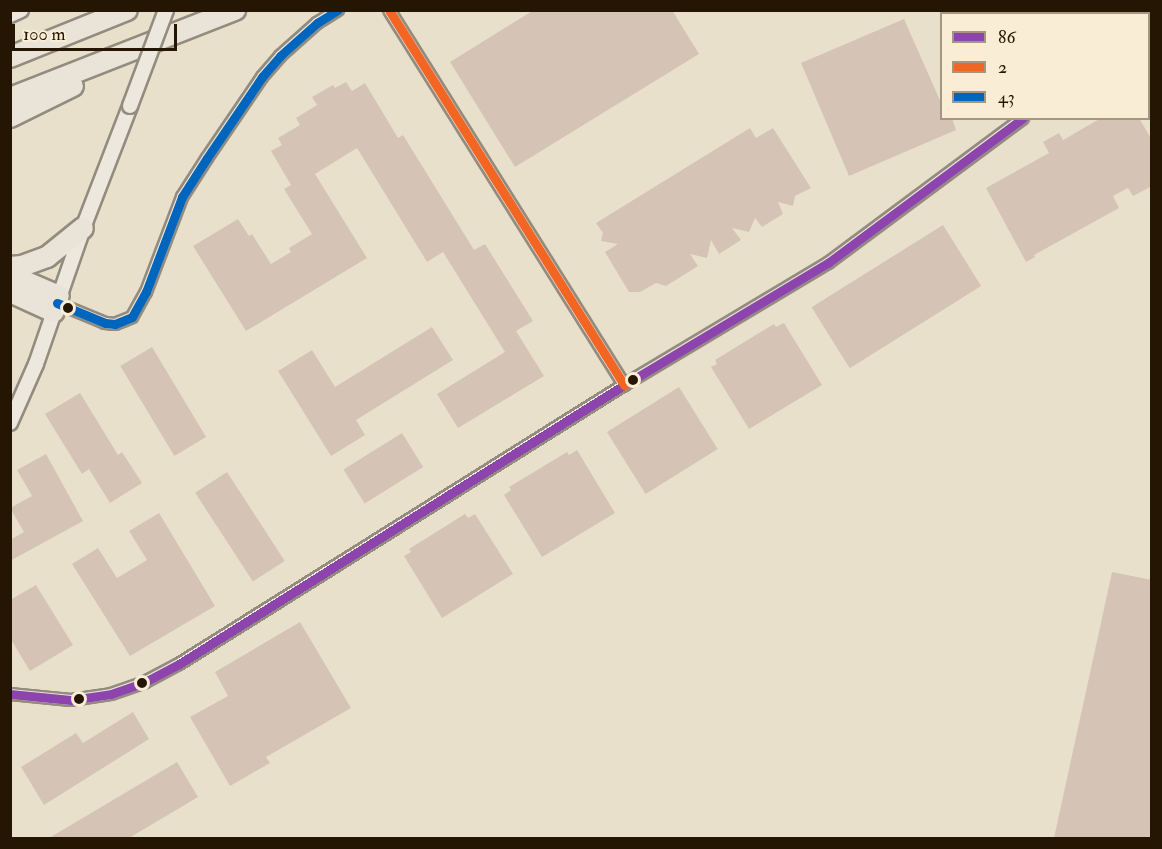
<!DOCTYPE html>
<style>
body{margin:0}
#map{position:relative;width:1162px;height:849px;overflow:hidden;background:#e9e0cc;font-family:"IM FELL Double Pica",serif}
div>[style]{position:absolute}
[style*='--x']{left:calc(var(--x)*1px);top:calc(var(--y)*1px);width:calc(var(--w)*1px);rotate:calc(var(--a)*1deg)}
.building>*{inset:0;background:#d5c4b6;transform-origin:0 0}
.roads{filter:drop-shadow(2px 0 #938c7e) drop-shadow(-2px 0 #938c7e) drop-shadow(0 2px #938c7e) drop-shadow(0 -2px #938c7e)}
.minor>*{height:10px;margin:-5px;padding:0 5px;transform-origin:5px;border-radius:5px;background:#ece8de}
.tertiary>*{height:14px;margin:-7px;padding:0 7px;transform-origin:7px;border-radius:7px;background:#ece8de}
.motorway>*{height:20px;margin:-10px;padding:0 10px;transform-origin:10px;border-radius:10px;background:#eae3d8}
.bridges{filter:drop-shadow(2px 0 #938c7e) drop-shadow(-2px 0 #938c7e) drop-shadow(0 2px #938c7e) drop-shadow(0 -2px #938c7e)}
.tertiary-bridge>*{height:14px;margin:-7px;padding:0 7px;transform-origin:7px;border-radius:7px;background:#ece8de}
.bus-1>*{height:9px;margin:-4.5px;padding:0 4.5px;transform-origin:4.5px;border-radius:4.5px;background:#8e44ad}
.bus-2>*{height:9px;margin:-4.5px;padding:0 4.5px;transform-origin:4.5px;border-radius:4.5px;background:#f26522}
.bus-3>*{height:9px;margin:-4.5px;padding:0 4.5px;transform-origin:4.5px;border-radius:4.5px;background:#0065bd}
.dots>*{width:16px;height:16px;translate:-50% -50%;box-sizing:border-box;border:3px solid #f9edd5;border-radius:50%}
span{translate:-50% -50%;white-space:nowrap;text-align:center;line-height:1.15;-webkit-text-stroke:6px #f9edd5;paint-order:stroke}
.frame{position:absolute;inset:0;border:12px solid #251603;pointer-events:none}
.legend{position:absolute;left:940px;top:12px;width:210px;height:108px;box-sizing:border-box;background:#f9edd5;border:2px solid #a49781;margin:0;padding:8px 10px;list-style:none;font-size:18px;color:#251603}
.legend li{display:flex;align-items:center;gap:12px;height:30px}
.legend b{width:30px;border:2px solid #a49781}
.scale{position:absolute;left:12px;top:24px;width:165px;height:27px;box-sizing:border-box;border:3px solid #251603;border-top:0;padding-left:8px;font-size:18px;line-height:21px;white-space:nowrap;color:#251603;-webkit-text-stroke:4px #f9edd5;paint-order:stroke}
</style>
<div id="map">
<div class="building">
<i style="clip-path:polygon(534px 10px,672px 10px,699px 54px,515px 167px,450px 62px)"></i>
<i style="clip-path:polygon(904px 19px,942px 105px,942px 118px,952px 118px,956px 130px,849px 176px,801px 63px)"></i>
<i style="clip-path:polygon(346px 82px,352px 91px,365px 83px,398px 138px,403px 135px,474px 250px,485px 244px,533px 321px,516px 331px,544px 376px,458px 428px,437px 394px,505px 352px,443px 252px,427px 262px,357px 148px,315px 174px,367px 258px,246px 331px,193px 246px,238px 219px,249px 236px,252px 234px,271px 264px,291px 252px,289px 248px,312px 234px,284px 189px,291px 185px,271px 151px,282px 145px,278px 138px,300px 125px,296px 118px,317px 105px,312px 97px,333px 85px,335px 88px)"></i>
<i style="clip-path:polygon(1101px 118px,1139px 118px,1152px 140px,1152px 186px,1133px 196px,1128px 188px,1113px 196px,1119px 208px,1034px 255px,1035px 257px,1026px 262px,986px 188px,1049px 153px,1043px 142px,1059px 133px,1063px 140px)"></i>
<i style="clip-path:polygon(750px 128px,756px 138px,773px 128px,811px 188px,795px 196px,793px 206px,778px 202px,783px 214px,762px 227px,755px 218px,749px 232px,732px 228px,741px 240px,719px 254px,711px 240px,707px 258px,690px 254px,698px 266px,666px 286px,656px 283px,640px 292px,629px 292px,605px 252px,618px 244px,601px 241px,603px 233px,596px 223px)"></i>
<i style="left:943px;top:225px;width:72px;height:155px;rotate:58deg"></i>
<i style="clip-path:polygon(784px 323px,822px 385px,749px 429px,711px 367px,717px 364px,715px 360px,774px 324px,776px 327px)"></i>
<i style="clip-path:polygon(432px 327px,453px 360px,356px 420px,365px 435px,331px 456px,278px 371px,312px 350px,335px 387px)"></i>
<i style="left:152px;top:347px;width:105px;height:37px;rotate:59deg"></i>
<i style="left:679px;top:387px;width:73px;height:85px;rotate:58deg"></i>
<i style="clip-path:polygon(80px 393px,118px 455px,122px 452px,142px 483px,110px 503px,89px 469px,82px 474px,45px 414px)"></i>
<i style="left:402px;top:433px;width:40px;height:69px;rotate:58deg"></i>
<i style="clip-path:polygon(577px 450px,615px 513px,542px 557px,504px 495px,511px 490px,509px 487px,567px 452px,569px 455px)"></i>
<i style="clip-path:polygon(46px 454px,83px 521px,10px 561px,10px 540px,24px 532px,10px 508px,32px 496px,17px 470px)"></i>
<i style="left:227px;top:472px;width:106px;height:38px;rotate:57deg"></i>
<i style="clip-path:polygon(159px 513px,215px 606px,130px 656px,72px 564px,98px 548px,117px 578px,147px 560px,129px 531px)"></i>
<i style="clip-path:polygon(465px 514px,468px 518px,475px 514px,513px 574px,442px 618px,404px 556px,411px 552px,409px 549px)"></i>
<i style="clip-path:polygon(1112px 572px,1152px 580px,1152px 838px,1054px 838px)"></i>
<i style="clip-path:polygon(36px 585px,73px 645px,30px 671px,10px 638px,10px 600px)"></i>
<i style="clip-path:polygon(300px 622px,351px 708px,266px 757px,270px 763px,230px 786px,190px 717px,228px 696px,215px 672px)"></i>
<i style="clip-path:polygon(133px 712px,149px 739px,44px 805px,21px 767px,76px 733px,83px 743px)"></i>
<i style="clip-path:polygon(177px 762px,198px 797px,129px 838px,49px 838px)"></i>
</div>
<div class="roads">
<div class="minor">
<i style="--x:389;--y:10;--w:443;--a:57.9"></i>
<i style="--x:1148;--y:17;--w:10;--a:66"></i>
<i style="--x:1148;--y:64;--w:4;--a:-14"></i>
<i style="--x:57;--y:303;--w:52;--a:22.6"></i>
<i style="--x:105;--y:323;--w:10;--a:6"></i>
<i style="--x:115;--y:324;--w:18;--a:-22"></i>
<i style="--x:132;--y:317;--w:29;--a:-61"></i>
<i style="--x:146;--y:292;--w:102;--a:-69.2"></i>
<i style="--x:182;--y:197;--w:46;--a:-57.3"></i>
<i style="--x:207;--y:158;--w:98;--a:-55.8"></i>
<i style="--x:262;--y:77;--w:28;--a:-49"></i>
<i style="--x:280;--y:56;--w:50;--a:-41.7"></i>
<i style="--x:317;--y:23;--w:25;--a:-32"></i>
<i style="--x:10;--y:694;--w:61;--a:5.6"></i>
<i style="--x:71;--y:700;--w:40;--a:-8.5"></i>
<i style="--x:111;--y:694;--w:36;--a:-19"></i>
<i style="--x:145;--y:682;--w:38;--a:-28"></i>
<i style="--x:179;--y:664;--w:525;--a:-32.09"></i>
<i style="--x:624;--y:385;--w:238;--a:-30.9"></i>
<i style="--x:828;--y:263;--w:243;--a:-36.6"></i>
</div>
<div class="tertiary">
<i style="--x:10;--y:15;--w:12;--a:-24"></i>
<i style="--x:10;--y:423;--w:64;--a:-66.2"></i>
<i style="--x:36;--y:364;--w:144;--a:-70.9"></i>
<i style="--x:83;--y:228;--w:131;--a:-68.9"></i>
</div>
<div class="motorway">
<i style="--x:10;--y:57;--w:126;--a:-21.9"></i>
<i style="--x:10;--y:98;--w:242;--a:-21.4"></i>
<i style="--x:10;--y:117;--w:70;--a:-26.2"></i>
<i style="--x:10;--y:267;--w:12;--a:-5"></i>
<i style="--x:22;--y:266;--w:27;--a:-20"></i>
<i style="--x:47;--y:257;--w:46;--a:-38.9"></i>
<i style="--x:10;--y:275;--w:53;--a:23.2"></i>
<i style="--x:10;--y:292;--w:48;--a:24.4"></i>
</div>
</div>
<div class="bridges">
<div class="tertiary-bridge">
<i style="--x:130;--y:106;--w:103;--a:-69.4"></i>
</div>
</div>
<div class="bus-1">
<i style="--x:10;--y:694;--w:61;--a:5.6"></i>
<i style="--x:71;--y:700;--w:40;--a:-8.5"></i>
<i style="--x:111;--y:694;--w:36;--a:-19"></i>
<i style="--x:145;--y:682;--w:38;--a:-28"></i>
<i style="--x:179;--y:664;--w:525;--a:-32.09"></i>
<i style="--x:624;--y:385;--w:238;--a:-30.9"></i>
<i style="--x:828;--y:263;--w:243;--a:-36.6"></i>
</div>
<div class="bus-2">
<i style="--x:389;--y:10;--w:443;--a:57.9"></i>
</div>
<div class="bus-3">
<i style="--x:57;--y:303;--w:52;--a:22.6"></i>
<i style="--x:105;--y:323;--w:10;--a:6"></i>
<i style="--x:115;--y:324;--w:18;--a:-22"></i>
<i style="--x:132;--y:317;--w:29;--a:-61"></i>
<i style="--x:146;--y:292;--w:102;--a:-69.2"></i>
<i style="--x:182;--y:197;--w:46;--a:-57.3"></i>
<i style="--x:207;--y:158;--w:98;--a:-55.8"></i>
<i style="--x:262;--y:77;--w:28;--a:-49"></i>
<i style="--x:280;--y:56;--w:50;--a:-41.7"></i>
<i style="--x:317;--y:23;--w:25;--a:-32"></i>
</div>
<div class="dots">
<i style="left:68px;top:308px;background:#251603"></i>
<i style="left:633px;top:380px;background:#251603"></i>
<i style="left:142px;top:683px;background:#251603"></i>
<i style="left:79px;top:699px;background:#251603"></i>
</div>
<div class="frame"></div>
<ul class="legend">
<li><b style="height:8px;background:#8e44ad"></b>86</li>
<li><b style="height:8px;background:#f26522"></b>2</li>
<li><b style="height:8px;background:#0065bd"></b>43</li>
</ul>
<div class="scale">100 m</div>
</div>
